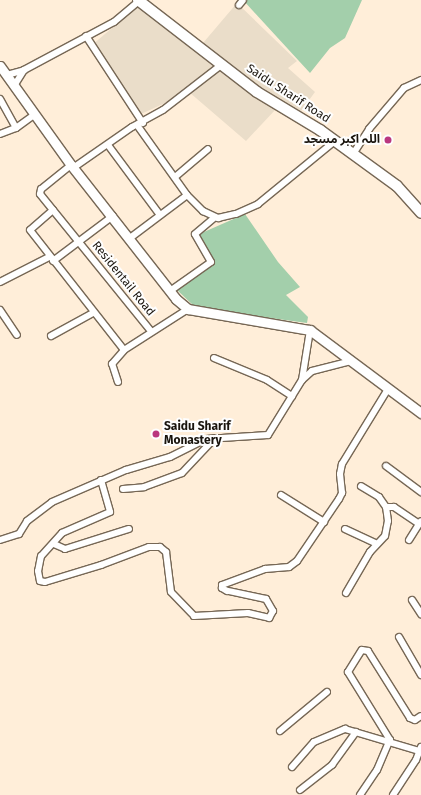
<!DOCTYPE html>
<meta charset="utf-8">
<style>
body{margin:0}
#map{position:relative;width:421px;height:795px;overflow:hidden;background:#ffeed9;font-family:"Fira Sans","Noto Sans Arabic",sans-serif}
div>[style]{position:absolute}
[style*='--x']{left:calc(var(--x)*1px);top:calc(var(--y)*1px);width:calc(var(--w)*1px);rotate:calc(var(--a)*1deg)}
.education>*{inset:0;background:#eaddc9}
.green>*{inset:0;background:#a3cfab}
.roads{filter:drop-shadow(1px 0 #766755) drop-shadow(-1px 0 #766755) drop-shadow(0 1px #766755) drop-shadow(0 -1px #766755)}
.street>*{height:6px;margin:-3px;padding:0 3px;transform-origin:3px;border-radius:3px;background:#fff}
.secondary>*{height:9px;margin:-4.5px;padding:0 4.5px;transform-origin:4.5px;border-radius:4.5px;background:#fff}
.primary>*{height:10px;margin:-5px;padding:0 5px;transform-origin:5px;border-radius:5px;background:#fff}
.dots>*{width:11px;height:11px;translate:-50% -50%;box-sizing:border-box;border:2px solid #fefefe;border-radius:50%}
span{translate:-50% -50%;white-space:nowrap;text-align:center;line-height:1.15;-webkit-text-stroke:4px #fefefe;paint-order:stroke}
.street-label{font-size:12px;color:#19140d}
.poi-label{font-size:12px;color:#19140d;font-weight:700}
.right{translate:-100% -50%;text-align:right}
.left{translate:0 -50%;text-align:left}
</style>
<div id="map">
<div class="education">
<i style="clip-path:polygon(237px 3px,297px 61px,288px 68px,315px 92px,301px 111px,256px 84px,203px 43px)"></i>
<i style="clip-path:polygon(138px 6px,276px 109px,246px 141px,189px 92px,141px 114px,92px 45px)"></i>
</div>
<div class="green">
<i style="clip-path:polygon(243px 0,362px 0,345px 38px,330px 48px,310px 73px)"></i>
<i style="clip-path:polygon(245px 214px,278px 262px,300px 287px,286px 295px,308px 317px,307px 323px,196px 308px,176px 289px,214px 263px,197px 235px)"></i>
</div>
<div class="roads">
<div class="street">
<i style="--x:239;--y:5;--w:6;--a:-51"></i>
<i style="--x:86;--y:36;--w:104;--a:56.8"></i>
<i style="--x:7;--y:75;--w:18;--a:-16"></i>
<i style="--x:24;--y:70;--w:102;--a:-28.1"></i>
<i style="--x:114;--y:22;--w:33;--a:-40"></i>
<i style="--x:14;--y:86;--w:19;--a:-58"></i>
<i style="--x:0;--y:99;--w:33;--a:61"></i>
<i style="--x:137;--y:125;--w:86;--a:54.5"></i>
<i style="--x:187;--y:195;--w:23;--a:45"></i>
<i style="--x:203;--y:211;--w:17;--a:25"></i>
<i style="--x:218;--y:218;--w:18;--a:-13"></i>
<i style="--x:236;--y:214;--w:24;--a:-24"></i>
<i style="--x:258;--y:204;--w:99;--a:-39.3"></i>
<i style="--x:0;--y:134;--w:17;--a:-21"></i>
<i style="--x:16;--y:128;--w:22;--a:-36"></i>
<i style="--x:108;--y:145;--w:87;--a:53.4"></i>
<i style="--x:353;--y:154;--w:30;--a:-57"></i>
<i style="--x:369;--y:129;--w:54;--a:-49.5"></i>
<i style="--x:404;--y:88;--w:19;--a:-25"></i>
<i style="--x:71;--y:165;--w:38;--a:141"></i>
<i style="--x:41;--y:189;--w:5;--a:101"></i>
<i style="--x:40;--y:194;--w:176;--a:51"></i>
<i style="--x:73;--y:168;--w:72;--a:-34.8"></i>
<i style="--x:132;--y:127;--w:35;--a:-29"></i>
<i style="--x:163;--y:110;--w:73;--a:-37.8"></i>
<i style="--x:175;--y:177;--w:43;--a:-40.3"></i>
<i style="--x:53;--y:210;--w:30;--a:139"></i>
<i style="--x:30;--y:230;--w:152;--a:51.9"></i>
<i style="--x:130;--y:238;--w:71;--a:-37"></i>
<i style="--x:53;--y:261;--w:75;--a:-36.9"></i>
<i style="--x:0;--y:282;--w:55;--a:-27"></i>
<i style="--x:170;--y:291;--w:50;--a:-35.3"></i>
<i style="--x:211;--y:262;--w:32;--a:-120"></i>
<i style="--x:195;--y:234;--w:26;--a:-40"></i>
<i style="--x:0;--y:310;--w:30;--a:56"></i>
<i style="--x:51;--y:336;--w:48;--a:-28.7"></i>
<i style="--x:214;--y:358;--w:57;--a:22.5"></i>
<i style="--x:267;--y:380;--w:30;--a:33"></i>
<i style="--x:302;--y:380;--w:13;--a:-42"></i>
<i style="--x:312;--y:371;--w:40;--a:-14.4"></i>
<i style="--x:118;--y:382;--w:19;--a:-108"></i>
<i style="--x:112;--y:364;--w:18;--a:-49"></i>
<i style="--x:124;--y:350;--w:76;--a:-32.6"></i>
<i style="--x:386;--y:466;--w:44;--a:36.6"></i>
<i style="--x:101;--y:480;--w:33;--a:74"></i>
<i style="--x:110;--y:512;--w:52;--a:156.4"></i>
<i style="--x:62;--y:533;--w:31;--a:132"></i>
<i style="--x:41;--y:556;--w:15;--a:101"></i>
<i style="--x:38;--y:571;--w:10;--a:79"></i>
<i style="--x:40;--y:581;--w:5;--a:11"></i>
<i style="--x:45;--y:582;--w:59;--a:-16.9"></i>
<i style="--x:101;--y:565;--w:51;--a:-20.6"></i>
<i style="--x:149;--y:547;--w:11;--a:0"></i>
<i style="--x:160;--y:547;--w:8;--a:40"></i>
<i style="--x:166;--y:552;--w:40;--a:82.9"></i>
<i style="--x:171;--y:592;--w:33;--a:46"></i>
<i style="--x:194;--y:616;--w:54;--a:-3.2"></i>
<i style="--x:248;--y:613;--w:22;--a:13"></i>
<i style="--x:269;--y:618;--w:8;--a:-60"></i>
<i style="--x:273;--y:611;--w:14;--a:-120"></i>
<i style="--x:266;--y:599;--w:40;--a:-168"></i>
<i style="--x:227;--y:591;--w:6;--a:-149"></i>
<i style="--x:222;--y:588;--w:3;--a:-90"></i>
<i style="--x:222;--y:585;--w:46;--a:-20.4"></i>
<i style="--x:265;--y:569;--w:24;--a:-5"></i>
<i style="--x:289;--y:567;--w:10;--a:-37"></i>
<i style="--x:297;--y:561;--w:75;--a:-55.9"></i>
<i style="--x:339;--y:499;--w:7;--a:-63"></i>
<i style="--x:342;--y:493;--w:19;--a:-96"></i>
<i style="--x:340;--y:474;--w:10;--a:-79"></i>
<i style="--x:342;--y:464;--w:88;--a:-58.5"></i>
<i style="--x:123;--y:489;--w:21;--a:-5"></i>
<i style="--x:144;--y:487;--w:40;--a:-20.2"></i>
<i style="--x:182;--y:473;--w:48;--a:-46.7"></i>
<i style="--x:281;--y:495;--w:51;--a:32.1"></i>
<i style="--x:386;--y:507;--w:8;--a:0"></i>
<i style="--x:394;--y:507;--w:30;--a:34"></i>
<i style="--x:345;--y:529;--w:35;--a:25"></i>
<i style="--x:0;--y:540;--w:20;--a:-18"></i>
<i style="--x:19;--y:534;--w:15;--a:-58"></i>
<i style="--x:27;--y:521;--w:31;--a:-37"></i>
<i style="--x:52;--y:502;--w:81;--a:-23.4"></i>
<i style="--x:126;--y:470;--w:46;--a:-16.5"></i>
<i style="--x:170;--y:457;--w:40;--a:-26.6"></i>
<i style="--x:206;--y:439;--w:62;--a:-3.7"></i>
<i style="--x:268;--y:435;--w:65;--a:-58.3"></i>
<i style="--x:302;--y:380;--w:51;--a:-80.9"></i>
<i style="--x:409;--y:540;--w:22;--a:-58"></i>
<i style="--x:54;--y:544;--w:12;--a:24"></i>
<i style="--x:65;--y:549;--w:67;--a:-17.4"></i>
<i style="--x:346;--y:593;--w:48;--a:-59.7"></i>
<i style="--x:370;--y:552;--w:22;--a:-47"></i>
<i style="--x:385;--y:536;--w:15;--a:-79"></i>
<i style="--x:388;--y:521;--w:14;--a:-98"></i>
<i style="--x:386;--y:507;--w:12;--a:-125"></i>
<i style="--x:379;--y:497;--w:21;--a:-149"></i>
<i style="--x:412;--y:600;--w:17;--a:57"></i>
<i style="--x:399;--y:637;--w:44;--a:59.9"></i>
<i style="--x:280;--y:731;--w:61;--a:-39.7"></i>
<i style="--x:292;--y:767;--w:33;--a:-49"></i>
<i style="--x:314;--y:742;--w:34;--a:-23"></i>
<i style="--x:345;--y:729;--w:77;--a:16.6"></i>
<i style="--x:300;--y:790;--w:41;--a:-38"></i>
<i style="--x:332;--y:765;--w:41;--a:-54"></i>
<i style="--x:360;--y:795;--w:30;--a:-56"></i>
<i style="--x:377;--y:770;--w:33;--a:-67"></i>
<i style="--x:390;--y:740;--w:80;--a:-121.7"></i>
<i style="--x:348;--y:672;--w:26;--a:-58"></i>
<i style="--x:362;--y:650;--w:6;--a:9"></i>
<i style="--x:368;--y:651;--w:79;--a:57.9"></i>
<i style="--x:410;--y:718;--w:5;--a:22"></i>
<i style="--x:415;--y:720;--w:7;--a:-34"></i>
<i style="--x:393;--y:795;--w:42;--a:-56.7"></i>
<i style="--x:416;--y:760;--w:14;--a:-69"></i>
</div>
<div class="secondary">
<i style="--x:0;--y:66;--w:122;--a:54.4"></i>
<i style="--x:71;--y:165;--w:170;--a:51.9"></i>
<i style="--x:176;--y:299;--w:16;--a:40"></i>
<i style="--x:188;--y:309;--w:124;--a:9.8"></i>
<i style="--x:310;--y:330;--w:139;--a:36.8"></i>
</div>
<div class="primary">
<i style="--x:138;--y:0;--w:150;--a:37.7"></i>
<i style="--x:257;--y:92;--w:74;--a:31.1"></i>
<i style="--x:320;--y:130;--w:95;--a:36"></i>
<i style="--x:397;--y:186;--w:36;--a:48"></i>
</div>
</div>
<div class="dots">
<i style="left:388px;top:140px;background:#ba377f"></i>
<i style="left:156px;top:434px;background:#ba377f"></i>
</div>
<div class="street-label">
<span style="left:288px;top:94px;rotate:33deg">Saidu Sharif Road</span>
<span style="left:123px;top:279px;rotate:51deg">Residentail Road</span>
</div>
<div class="poi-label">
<span class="right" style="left:380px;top:140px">اللہ اکبر مسجد</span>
<span class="left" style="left:164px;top:434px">Saidu Sharif<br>Monastery</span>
</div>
</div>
